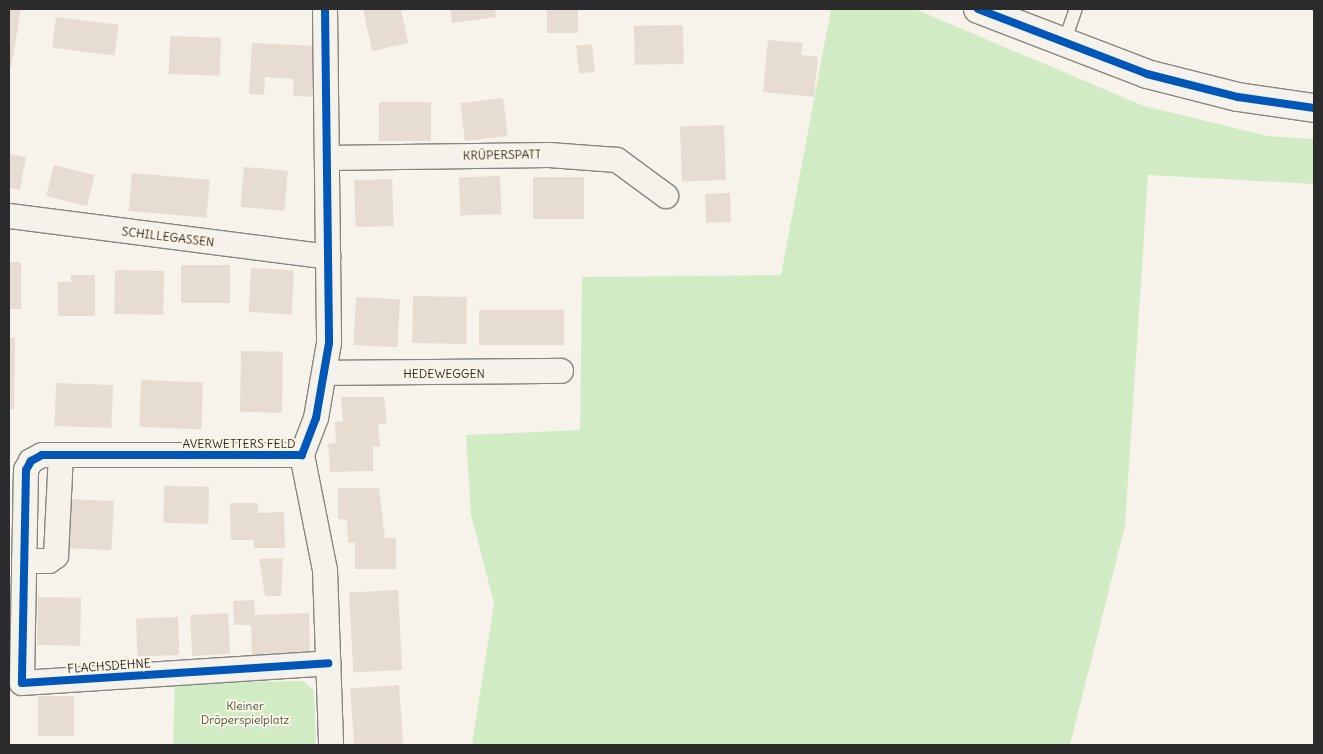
<!DOCTYPE html>
<meta charset="utf-8">
<style>
body{margin:0}
#map{position:relative;width:1323px;height:754px;overflow:hidden;background:#f7f3ea;font-family:Delius,sans-serif}
div>[style]{position:absolute}
[style*='--x']{left:calc(var(--x)*1px);top:calc(var(--y)*1px);width:calc(var(--w)*1px);rotate:calc(var(--a)*1deg)}
.green>*{inset:0;background:#d1ecc5}
.building>*{inset:0;background:#e7dcd2;transform-origin:0 0}
.roads{filter:drop-shadow(1px 0 #878581) drop-shadow(-1px 0 #878581) drop-shadow(0 1px #878581) drop-shadow(0 -1px #878581)}
.lane>*{height:12px;margin:-6px;padding:0 6px;transform-origin:6px;border-radius:6px;background:#f5f2ec}
.street>*{height:24px;margin:-12px;padding:0 12px;transform-origin:12px;border-radius:12px;background:#f5f2ec}
.secondary>*{height:28px;margin:-14px;padding:0 14px;transform-origin:14px;border-radius:14px;background:#f5f2ec}
.cycleway>*{height:8px;margin:-4px;padding:0 4px;transform-origin:4px;border-radius:4px;background:#0057b8}
span{translate:-50% -50%;white-space:nowrap;text-align:center;line-height:1.15;-webkit-text-stroke:4px #fcf5e5;paint-order:stroke}
.street-label{font-size:12px;color:#2b2b2b}
.park-label{font-size:12px;color:#4d5a4a}
.frame{position:absolute;inset:0;border:10px solid #2b2b2b;pointer-events:none}
</style>
<div id="map">
<div class="green">
<i style="clip-path:polygon(831px 9px,915px 9px,1144px 106px,1268px 136px,1314px 139px,1314px 184px,1148px 175px,1125px 526px,1070px 745px,472px 745px,494px 603px,471px 515px,466px 435px,580px 430px,582px 277px,781px 275px)"></i>
<i style="clip-path:polygon(304px 681px,314px 691px,316px 744px,173px 745px,175px 683px)"></i>
</div>
<div class="building">
<i style="clip-path:polygon(9px 9px,21px 9px,11px 68px,9px 68px)"></i>
<i style="clip-path:polygon(363px 9px,401px 9px,408px 43px,372px 51px)"></i>
<i style="clip-path:polygon(450px 9px,495px 9px,496px 17px,452px 23px)"></i>
<i style="left:547px;top:9px;width:31px;height:24px"></i>
<i style="left:56px;top:17px;width:63px;height:31px;rotate:7deg"></i>
<i style="left:683px;top:25px;width:39px;height:49px;rotate:89deg"></i>
<i style="left:170px;top:36px;width:51px;height:38px;rotate:2deg"></i>
<i style="clip-path:polygon(768px 40px,803px 43px,801px 55px,818px 57px,814px 97px,763px 92px)"></i>
<i style="clip-path:polygon(252px 43px,318px 46px,315px 97px,293px 96px,294px 79px,265px 77px,264px 95px,249px 94px)"></i>
<i style="left:592px;top:44px;width:28px;height:16px;rotate:84deg"></i>
<i style="left:503px;top:98px;width:38px;height:43px;rotate:83deg"></i>
<i style="left:379px;top:102px;width:52px;height:39px"></i>
<i style="left:724px;top:125px;width:55px;height:44px;rotate:88deg"></i>
<i style="clip-path:polygon(9px 154px,26px 157px,20px 190px,9px 188px)"></i>
<i style="left:54px;top:165px;width:42px;height:32px;rotate:14deg"></i>
<i style="left:244px;top:167px;width:44px;height:40px;rotate:5deg"></i>
<i style="left:132px;top:173px;width:78px;height:38px;rotate:5deg"></i>
<i style="left:500px;top:176px;width:38px;height:41px;rotate:88deg"></i>
<i style="left:533px;top:177px;width:51px;height:42px"></i>
<i style="left:392px;top:179px;width:47px;height:38px;rotate:88deg"></i>
<i style="left:730px;top:193px;width:29px;height:25px;rotate:88deg"></i>
<i style="left:9px;top:262px;width:12px;height:47px"></i>
<i style="left:181px;top:265px;width:49px;height:38px"></i>
<i style="left:251px;top:268px;width:43px;height:44px;rotate:3deg"></i>
<i style="left:115px;top:270px;width:49px;height:44px;rotate:1deg"></i>
<i style="clip-path:polygon(71px 275px,95px 275px,95px 316px,58px 316px,58px 282px,71px 282px)"></i>
<i style="left:413px;top:296px;width:54px;height:47px;rotate:1deg"></i>
<i style="left:356px;top:297px;width:44px;height:48px;rotate:3deg"></i>
<i style="left:479px;top:310px;width:85px;height:35px"></i>
<i style="clip-path:polygon(9px 338px,15px 338px,14px 409px,9px 409px)"></i>
<i style="left:241px;top:351px;width:42px;height:61px;rotate:1deg"></i>
<i style="left:141px;top:380px;width:62px;height:47px;rotate:2deg"></i>
<i style="left:56px;top:383px;width:57px;height:43px;rotate:2deg"></i>
<i style="clip-path:polygon(341px 397px,384px 397px,387px 423px,378px 424px,380px 447px,373px 446px,373px 471px,330px 472px,328px 444px,336px 443px,335px 422px,343px 421px)"></i>
<i style="left:164px;top:486px;width:45px;height:37px;rotate:1deg"></i>
<i style="clip-path:polygon(338px 488px,379px 488px,385px 538px,396px 538px,396px 569px,355px 569px,355px 543px,348px 543px,347px 520px,338px 519px)"></i>
<i style="left:69px;top:499px;width:45px;height:49px;rotate:3deg"></i>
<i style="clip-path:polygon(230px 503px,258px 503px,258px 513px,284px 512px,285px 548px,254px 548px,254px 540px,231px 540px)"></i>
<i style="clip-path:polygon(283px 558px,281px 596px,265px 596px,259px 559px)"></i>
<i style="left:398px;top:590px;width:80px;height:49px;rotate:87deg"></i>
<i style="left:38px;top:597px;width:43px;height:48px;rotate:1deg"></i>
<i style="clip-path:polygon(254px 600px,255px 615px,309px 613px,310px 655px,252px 657px,251px 625px,234px 625px,233px 601px)"></i>
<i style="left:228px;top:613px;width:41px;height:38px;rotate:87deg"></i>
<i style="left:178px;top:617px;width:38px;height:42px;rotate:88deg"></i>
<i style="left:399px;top:685px;width:60px;height:49px;rotate:86deg"></i>
<i style="left:38px;top:696px;width:36px;height:40px"></i>
</div>
<div class="roads">
<div class="lane">
<i style="--x:1064;--y:43;--w:36;--a:-71"></i>
</div>
<div class="street">
<i style="--x:325;--y:9;--w:334;--a:89.3"></i>
<i style="--x:329;--y:343;--w:76;--a:99.8"></i>
<i style="--x:316;--y:418;--w:40;--a:111"></i>
<i style="--x:302;--y:455;--w:260;--a:180"></i>
<i style="--x:42;--y:455;--w:13;--a:151"></i>
<i style="--x:31;--y:461;--w:10;--a:119"></i>
<i style="--x:26;--y:470;--w:213;--a:91.1"></i>
<i style="--x:22;--y:683;--w:307;--a:-3.7"></i>
<i style="--x:327;--y:158;--w:222;--a:-0.8"></i>
<i style="--x:549;--y:155;--w:68;--a:4.2"></i>
<i style="--x:617;--y:160;--w:61;--a:36.3"></i>
<i style="--x:9;--y:216;--w:322;--a:7.3"></i>
<i style="--x:326;--y:373;--w:235;--a:-0.5"></i>
<i style="--x:302;--y:455;--w:117;--a:78.7"></i>
<i style="--x:325;--y:570;--w:175;--a:88"></i>
<i style="--x:24;--y:561;--w:25;--a:0"></i>
<i style="--x:49;--y:561;--w:9;--a:-36"></i>
<i style="--x:56;--y:556;--w:101;--a:-87.2"></i>
</div>
<div class="secondary">
<i style="--x:978;--y:9;--w:181;--a:21"></i>
<i style="--x:1147;--y:74;--w:94;--a:14.2"></i>
<i style="--x:1238;--y:97;--w:77;--a:8.2"></i>
</div>
</div>
<div class="cycleway">
<i style="--x:325;--y:9;--w:334;--a:89.3"></i>
<i style="--x:329;--y:343;--w:76;--a:99.8"></i>
<i style="--x:316;--y:418;--w:40;--a:111"></i>
<i style="--x:302;--y:455;--w:260;--a:180"></i>
<i style="--x:42;--y:455;--w:13;--a:151"></i>
<i style="--x:31;--y:461;--w:10;--a:119"></i>
<i style="--x:26;--y:470;--w:213;--a:91.1"></i>
<i style="--x:22;--y:683;--w:307;--a:-3.7"></i>
<i style="--x:978;--y:9;--w:181;--a:21"></i>
<i style="--x:1147;--y:74;--w:94;--a:14.2"></i>
<i style="--x:1238;--y:97;--w:77;--a:8.2"></i>
</div>
<div class="street-label">
<span style="left:502px;top:155px;rotate:-1deg">KRÜPERSPATT</span>
<span style="left:168px;top:237px;rotate:7deg">SCHILLEGASSEN</span>
<span style="left:444px;top:374px">HEDEWEGGEN</span>
<span style="left:239px;top:444px">AVERWETTERS FELD</span>
<span style="left:109px;top:666px;rotate:-4deg">FLACHSDEHNE</span>
</div>
<div class="park-label">
<span style="left:245px;top:713px">Kleiner<br>Dröperspielplatz</span>
</div>
<div class="frame"></div>
</div>
